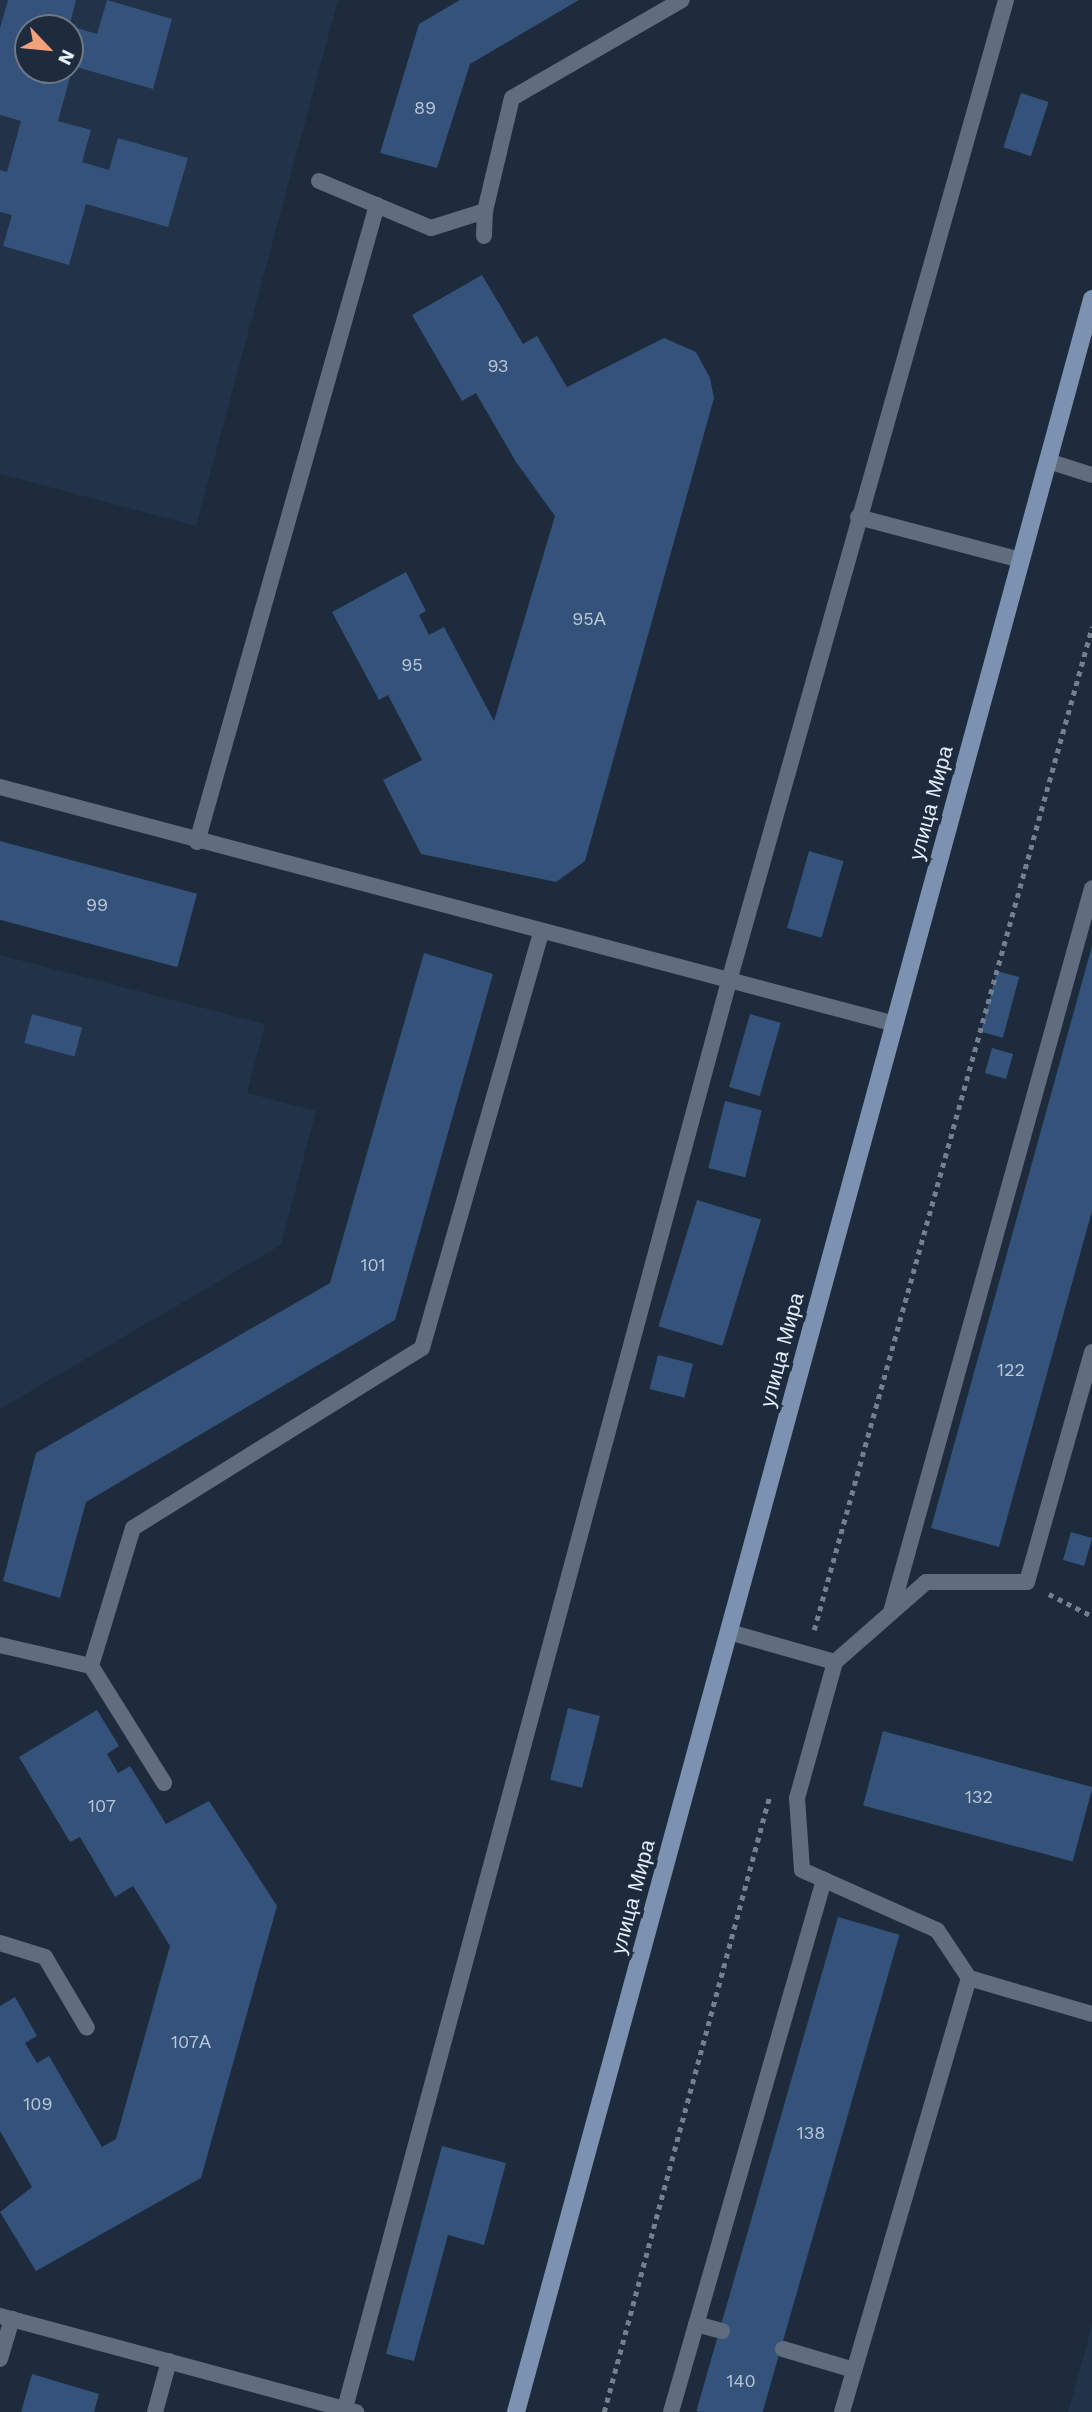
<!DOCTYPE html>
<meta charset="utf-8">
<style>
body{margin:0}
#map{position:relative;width:1092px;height:2412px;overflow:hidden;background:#1d2b3c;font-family:"Work Sans",sans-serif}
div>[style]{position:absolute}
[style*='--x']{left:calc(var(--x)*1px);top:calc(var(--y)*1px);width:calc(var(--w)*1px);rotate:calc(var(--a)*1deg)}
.built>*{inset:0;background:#213249}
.building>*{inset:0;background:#34527a;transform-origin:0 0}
.path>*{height:4.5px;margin-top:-2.25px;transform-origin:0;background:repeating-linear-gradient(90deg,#74808e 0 5px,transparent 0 10px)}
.lane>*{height:16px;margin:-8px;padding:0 8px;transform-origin:8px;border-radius:8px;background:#5f6d7f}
.secondary>*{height:18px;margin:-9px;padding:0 9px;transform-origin:9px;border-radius:9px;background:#7c92b0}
span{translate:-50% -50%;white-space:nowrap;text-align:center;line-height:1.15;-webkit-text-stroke:7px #1d2b3c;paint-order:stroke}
.number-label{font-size:18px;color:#b9c7da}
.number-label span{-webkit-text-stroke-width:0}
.street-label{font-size:21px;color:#e5eefa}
.north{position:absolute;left:14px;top:14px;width:70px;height:70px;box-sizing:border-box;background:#1d2b3c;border:2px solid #6d7988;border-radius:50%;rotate:116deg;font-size:19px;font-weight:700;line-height:28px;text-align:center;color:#e5eefa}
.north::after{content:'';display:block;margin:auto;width:24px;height:32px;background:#f1a27b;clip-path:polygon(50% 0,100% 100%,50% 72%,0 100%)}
</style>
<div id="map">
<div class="built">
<i style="clip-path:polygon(evenodd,0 0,338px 0,196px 526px,0 474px,0 0,28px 28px,70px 28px,70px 70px,28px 70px,28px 28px)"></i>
<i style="clip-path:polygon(0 955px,265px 1024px,247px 1093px,316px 1111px,281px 1245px,0 1409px)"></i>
<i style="clip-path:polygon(1092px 2325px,1092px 2412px,1068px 2412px)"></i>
</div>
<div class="building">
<i style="clip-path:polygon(8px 0,76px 0,69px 28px,28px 28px,28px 70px,70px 70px,70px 26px,97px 34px,107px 0,172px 19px,153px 89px,73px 66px,58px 121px,91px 130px,82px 162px,109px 170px,118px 138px,188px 158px,168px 227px,86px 204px,69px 265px,3px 246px,12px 215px,0 212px,0 170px,7px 172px,21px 121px,0 115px,0 28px)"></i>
<i style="clip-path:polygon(460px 0,579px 0,470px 64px,437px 168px,380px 153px,419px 24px)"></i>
<i style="left:1021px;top:93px;width:29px;height:57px;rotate:18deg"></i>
<i style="clip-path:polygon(482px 275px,523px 344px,537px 336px,567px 387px,664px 338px,696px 352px,710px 378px,714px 398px,585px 861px,556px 882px,421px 854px,383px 780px,422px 760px,388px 695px,379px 700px,332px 612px,406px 572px,426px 611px,419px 615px,429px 635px,444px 627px,494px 721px,555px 516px,516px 462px,476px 393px,462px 401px,412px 315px)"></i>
<i style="left:0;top:841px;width:204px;height:76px;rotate:15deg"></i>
<i style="left:809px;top:851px;width:36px;height:80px;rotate:16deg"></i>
<i style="clip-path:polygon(1092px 946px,1092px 1211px,999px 1547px,931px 1528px)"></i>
<i style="clip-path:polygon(424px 953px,493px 974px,395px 1320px,86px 1502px,60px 1598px,3px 1581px,36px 1453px,330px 1283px)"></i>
<i style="left:997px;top:971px;width:23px;height:63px;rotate:15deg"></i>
<i style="left:32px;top:1014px;width:52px;height:30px;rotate:15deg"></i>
<i style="left:750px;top:1014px;width:32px;height:76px;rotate:16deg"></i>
<i style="left:992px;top:1048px;width:22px;height:26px;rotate:16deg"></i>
<i style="left:725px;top:1101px;width:38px;height:69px;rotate:14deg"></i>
<i style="left:697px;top:1200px;width:67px;height:132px;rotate:17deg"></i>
<i style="left:658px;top:1355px;width:36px;height:35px;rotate:14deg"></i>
<i style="left:1071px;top:1532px;width:22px;height:29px;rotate:16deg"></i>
<i style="left:568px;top:1708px;width:33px;height:74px;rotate:14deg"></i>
<i style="clip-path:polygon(97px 1710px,119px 1746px,107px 1754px,118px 1773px,130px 1766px,166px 1824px,209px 1801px,277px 1906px,201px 2178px,36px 2271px,0 2212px,32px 2187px,0 2131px,0 2006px,15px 1997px,37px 2036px,25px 2043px,37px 2063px,49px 2056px,102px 2147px,116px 2139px,170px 1946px,133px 1886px,115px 1897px,80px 1837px,70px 1842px,19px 1757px)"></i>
<i style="left:883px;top:1731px;width:217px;height:77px;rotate:15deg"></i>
<i style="left:838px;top:1917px;width:64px;height:514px;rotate:16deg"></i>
<i style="clip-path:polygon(442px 2146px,506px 2163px,484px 2245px,448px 2235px,414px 2361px,386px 2354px)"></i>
<i style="clip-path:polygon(32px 2374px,99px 2394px,94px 2412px,21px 2412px)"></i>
</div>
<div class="path">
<i style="--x:1049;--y:1594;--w:48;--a:27.1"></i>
<i style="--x:814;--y:1630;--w:1041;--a:-74.51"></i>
<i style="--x:604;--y:2412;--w:636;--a:-74.96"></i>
</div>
<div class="lane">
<i style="--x:319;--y:181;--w:121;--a:22.8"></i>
<i style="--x:431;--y:228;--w:57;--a:-17.5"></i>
<i style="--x:484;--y:236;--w:25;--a:-88"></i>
<i style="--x:485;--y:211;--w:116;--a:-76.6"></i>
<i style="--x:512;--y:98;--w:196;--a:-30"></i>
<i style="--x:1048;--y:461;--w:46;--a:17.7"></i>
<i style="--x:858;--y:517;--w:169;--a:14.8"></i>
<i style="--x:0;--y:787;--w:926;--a:14.83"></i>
<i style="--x:197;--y:842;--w:662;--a:-74.22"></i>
<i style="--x:891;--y:1612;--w:751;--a:-74.48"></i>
<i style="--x:729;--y:1632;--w:110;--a:15.8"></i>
<i style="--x:835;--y:1662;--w:121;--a:-41.3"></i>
<i style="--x:926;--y:1582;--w:101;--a:0"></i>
<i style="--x:1027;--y:1582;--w:239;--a:-74.2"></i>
<i style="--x:0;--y:1645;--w:93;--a:13"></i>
<i style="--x:91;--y:1666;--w:144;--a:-73.1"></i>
<i style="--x:133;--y:1528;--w:340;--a:-31.9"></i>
<i style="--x:422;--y:1348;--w:433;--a:-74"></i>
<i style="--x:835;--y:1662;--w:141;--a:105.6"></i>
<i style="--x:797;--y:1798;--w:72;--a:86"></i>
<i style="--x:802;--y:1870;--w:148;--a:24"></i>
<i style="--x:937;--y:1930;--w:58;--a:56.3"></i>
<i style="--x:969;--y:1978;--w:128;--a:16.3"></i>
<i style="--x:91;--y:1666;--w:138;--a:58"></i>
<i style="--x:0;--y:1943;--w:47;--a:17.3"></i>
<i style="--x:45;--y:1957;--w:82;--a:59.4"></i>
<i style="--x:0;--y:2316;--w:369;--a:15.1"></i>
<i style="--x:696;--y:2324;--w:27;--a:15"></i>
<i style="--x:783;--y:2349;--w:74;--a:16.5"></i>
<i style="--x:0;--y:2359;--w:42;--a:-73.3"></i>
<i style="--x:155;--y:2412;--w:53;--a:-74.6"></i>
<i style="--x:344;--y:2412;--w:1482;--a:-74.94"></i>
<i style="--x:729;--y:981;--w:1019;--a:-74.23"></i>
<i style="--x:671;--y:2412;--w:554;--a:-73.96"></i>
<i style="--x:842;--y:2412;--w:452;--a:-73.7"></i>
</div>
<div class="secondary">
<i style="--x:516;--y:2412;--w:2190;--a:-74.75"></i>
</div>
<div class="number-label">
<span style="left:425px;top:108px">89</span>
<span style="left:498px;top:366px">93</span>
<span style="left:589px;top:619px">95А</span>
<span style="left:412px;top:665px">95</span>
<span style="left:97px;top:905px">99</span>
<span style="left:373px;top:1265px">101</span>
<span style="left:1011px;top:1370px">122</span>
<span style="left:979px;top:1797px">132</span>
<span style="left:102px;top:1806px">107</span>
<span style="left:191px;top:2042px">107А</span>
<span style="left:38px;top:2104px">109</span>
<span style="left:811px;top:2133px">138</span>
<span style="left:741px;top:2381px">140</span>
</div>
<div class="street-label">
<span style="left:931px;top:803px;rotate:-75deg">улица Мира</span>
<span style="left:782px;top:1350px;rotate:-75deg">улица Мира</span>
<span style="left:633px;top:1897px;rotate:-75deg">улица Мира</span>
</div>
<div class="north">N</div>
</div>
